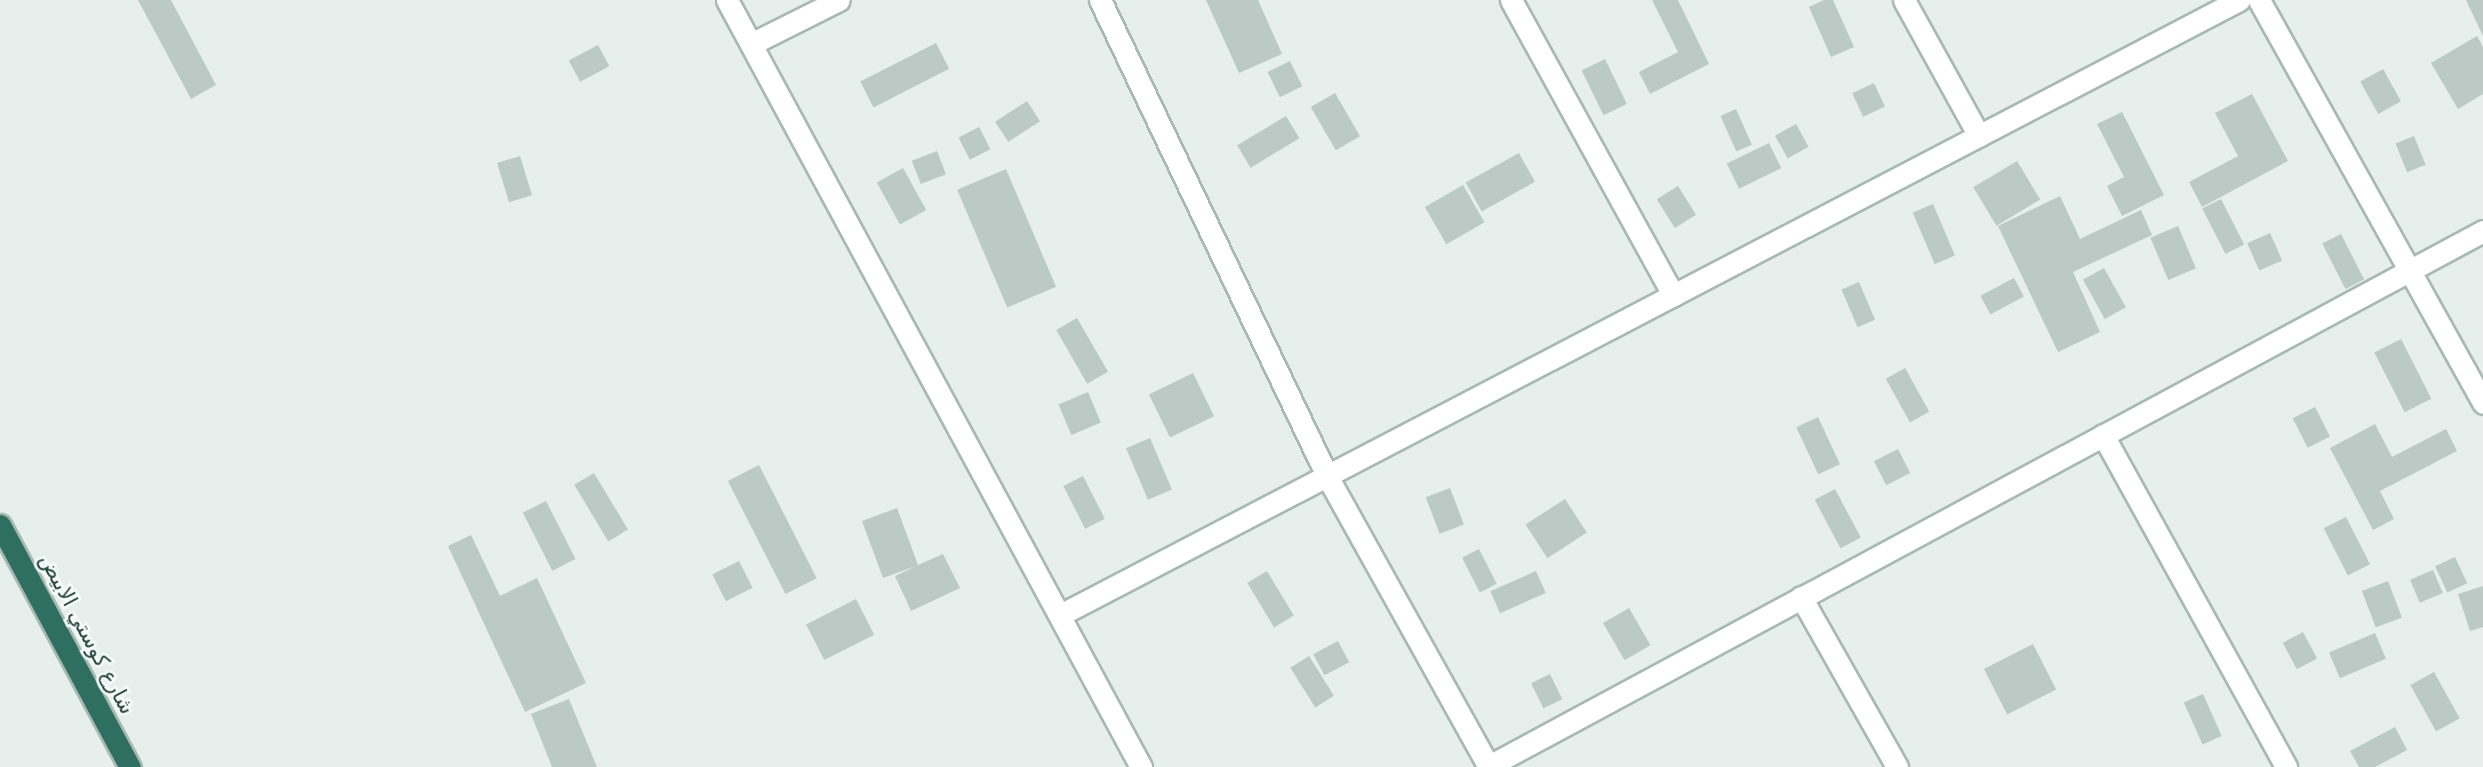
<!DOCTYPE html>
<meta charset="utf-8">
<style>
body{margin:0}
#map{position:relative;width:2483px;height:767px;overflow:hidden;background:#e6efeb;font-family:"DejaVu Sans",Vazirmatn,sans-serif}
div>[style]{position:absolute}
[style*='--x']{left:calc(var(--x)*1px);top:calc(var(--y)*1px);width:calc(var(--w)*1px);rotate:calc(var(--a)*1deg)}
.building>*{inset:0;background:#bbcac4;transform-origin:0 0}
.roads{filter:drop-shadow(2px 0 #a8b8b2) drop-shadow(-2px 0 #a8b8b2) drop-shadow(0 2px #a8b8b2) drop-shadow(0 -2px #a8b8b2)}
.street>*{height:21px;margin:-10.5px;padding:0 10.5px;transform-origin:10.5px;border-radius:10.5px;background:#fff}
.highway>*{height:21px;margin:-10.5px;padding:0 10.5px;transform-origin:10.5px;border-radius:10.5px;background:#2f6f62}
span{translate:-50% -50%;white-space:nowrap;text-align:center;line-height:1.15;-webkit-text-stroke:5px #f7fbf9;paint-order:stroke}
.street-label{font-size:21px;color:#24423a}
</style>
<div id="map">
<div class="building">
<i style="clip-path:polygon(138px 0,171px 0,216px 85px,191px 99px)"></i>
<i style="clip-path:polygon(1206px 0,1258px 0,1282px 54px,1239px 73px)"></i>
<i style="clip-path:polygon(1652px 0,1678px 0,1709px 64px,1650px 94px,1639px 72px,1678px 52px)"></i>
<i style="clip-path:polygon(1824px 0,1833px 0,1854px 47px,1831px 57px,1809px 7px)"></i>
<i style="clip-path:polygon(2466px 0,2483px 0,2483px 36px)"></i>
<i style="clip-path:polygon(2477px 36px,2483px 47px,2483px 94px,2458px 109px,2431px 63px)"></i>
<i style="left:936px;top:43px;width:29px;height:85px;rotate:63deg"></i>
<i style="left:598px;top:45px;width:24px;height:33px;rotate:62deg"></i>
<i style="left:1605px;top:59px;width:50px;height:26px;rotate:64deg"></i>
<i style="left:1290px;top:61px;width:28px;height:25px;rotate:64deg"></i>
<i style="left:2383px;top:69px;width:37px;height:26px;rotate:61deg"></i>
<i style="left:1874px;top:83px;width:26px;height:24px;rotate:65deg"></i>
<i style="left:1335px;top:93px;width:50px;height:28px;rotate:60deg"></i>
<i style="clip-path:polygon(2252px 94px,2288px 161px,2202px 207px,2189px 182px,2238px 156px,2215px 113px)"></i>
<i style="left:1027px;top:101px;width:24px;height:38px;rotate:57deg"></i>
<i style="left:1736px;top:109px;width:39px;height:17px;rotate:66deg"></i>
<i style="clip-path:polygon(2122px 112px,2164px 195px,2122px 216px,2107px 186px,2124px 177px,2097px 124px)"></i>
<i style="left:1286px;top:116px;width:26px;height:57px;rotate:59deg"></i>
<i style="left:1796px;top:124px;width:26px;height:24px;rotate:61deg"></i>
<i style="left:979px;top:127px;width:25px;height:23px;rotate:63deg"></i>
<i style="left:2414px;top:136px;width:31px;height:20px;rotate:68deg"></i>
<i style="left:1769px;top:143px;width:28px;height:47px;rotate:64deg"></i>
<i style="left:937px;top:151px;width:25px;height:27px;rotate:69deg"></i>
<i style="left:1519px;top:153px;width:33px;height:61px;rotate:61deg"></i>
<i style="left:520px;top:156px;width:41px;height:24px;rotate:73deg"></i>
<i style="left:2017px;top:161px;width:45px;height:51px;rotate:59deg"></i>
<i style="left:903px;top:168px;width:48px;height:30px;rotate:61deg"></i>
<i style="left:1006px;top:169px;width:128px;height:53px;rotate:67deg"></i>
<i style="left:1463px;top:185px;width:43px;height:44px;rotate:60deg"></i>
<i style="left:1678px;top:186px;width:34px;height:25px;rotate:58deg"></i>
<i style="clip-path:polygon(2060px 196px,2080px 239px,2141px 210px,2152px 235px,2073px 272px,2100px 332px,2058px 352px,1998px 226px)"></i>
<i style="left:2221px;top:199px;width:51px;height:21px;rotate:63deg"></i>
<i style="left:1933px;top:204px;width:56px;height:22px;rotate:67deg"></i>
<i style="left:2178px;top:226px;width:46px;height:30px;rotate:67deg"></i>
<i style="left:2270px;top:233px;width:30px;height:25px;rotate:66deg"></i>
<i style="left:2341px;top:234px;width:51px;height:21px;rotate:63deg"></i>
<i style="left:2104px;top:268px;width:45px;height:24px;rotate:61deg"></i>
<i style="left:2014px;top:278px;width:21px;height:38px;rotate:62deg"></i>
<i style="left:1859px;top:282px;width:41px;height:19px;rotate:67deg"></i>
<i style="left:1077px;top:318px;width:62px;height:24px;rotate:60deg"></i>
<i style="left:2401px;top:339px;width:67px;height:30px;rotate:63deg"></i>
<i style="left:1905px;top:368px;width:50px;height:22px;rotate:61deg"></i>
<i style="left:1193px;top:373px;width:48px;height:49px;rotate:64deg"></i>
<i style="left:1088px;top:392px;width:33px;height:32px;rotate:67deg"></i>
<i style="left:2315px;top:407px;width:33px;height:25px;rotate:63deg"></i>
<i style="left:1818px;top:417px;width:52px;height:24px;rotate:65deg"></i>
<i style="clip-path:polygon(2375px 424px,2392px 457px,2446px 429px,2457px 451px,2380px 491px,2394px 519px,2373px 530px,2330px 448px)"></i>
<i style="left:1150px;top:438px;width:56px;height:26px;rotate:67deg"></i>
<i style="left:1898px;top:449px;width:27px;height:27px;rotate:63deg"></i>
<i style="left:759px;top:465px;width:127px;height:35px;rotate:63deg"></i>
<i style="left:594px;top:473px;width:66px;height:23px;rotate:59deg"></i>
<i style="left:1083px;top:476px;width:48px;height:22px;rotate:63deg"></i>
<i style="left:1450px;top:488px;width:39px;height:26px;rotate:69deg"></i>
<i style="left:1835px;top:489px;width:55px;height:23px;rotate:62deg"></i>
<i style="left:1565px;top:499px;width:40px;height:47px;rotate:57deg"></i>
<i style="left:546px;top:501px;width:65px;height:26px;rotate:63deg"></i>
<i style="clip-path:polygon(897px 508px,918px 565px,943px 554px,960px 588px,911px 611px,895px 576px,916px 566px,883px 578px,862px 521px)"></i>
<i style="left:2346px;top:517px;width:53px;height:25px;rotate:63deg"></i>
<i style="clip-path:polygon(471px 535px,500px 596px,537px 578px,586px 683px,525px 712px,448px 546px)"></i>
<i style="left:1479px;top:549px;width:39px;height:19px;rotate:63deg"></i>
<i style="left:2455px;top:557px;width:29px;height:22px;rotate:65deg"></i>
<i style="left:739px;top:561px;width:30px;height:30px;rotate:63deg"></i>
<i style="left:2433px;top:570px;width:25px;height:25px;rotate:67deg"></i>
<i style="left:1267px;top:571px;width:52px;height:23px;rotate:59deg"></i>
<i style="left:1536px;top:571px;width:24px;height:50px;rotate:66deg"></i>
<i style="left:2388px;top:581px;width:39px;height:28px;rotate:69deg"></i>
<i style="clip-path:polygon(2483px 586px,2483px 627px,2470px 631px,2458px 594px)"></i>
<i style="left:856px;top:599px;width:40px;height:56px;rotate:63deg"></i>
<i style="left:1629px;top:608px;width:43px;height:30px;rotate:60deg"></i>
<i style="left:2303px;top:632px;width:30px;height:23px;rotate:62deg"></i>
<i style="left:2375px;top:633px;width:28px;height:50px;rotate:67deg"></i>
<i style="left:1338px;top:641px;width:24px;height:28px;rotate:62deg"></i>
<i style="left:2033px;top:644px;width:51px;height:55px;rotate:63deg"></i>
<i style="left:1309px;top:656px;width:47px;height:22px;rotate:58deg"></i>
<i style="left:2434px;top:672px;width:53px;height:27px;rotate:61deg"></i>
<i style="left:1550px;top:674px;width:28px;height:21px;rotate:64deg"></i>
<i style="left:2203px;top:694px;width:46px;height:21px;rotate:66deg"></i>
<i style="clip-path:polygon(569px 699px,597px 767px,552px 767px,531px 714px)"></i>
<i style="clip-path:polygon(2395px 727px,2407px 750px,2375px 767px,2359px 767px,2350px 751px)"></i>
</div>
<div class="roads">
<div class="street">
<i style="--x:727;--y:0;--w:872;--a:61.64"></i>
<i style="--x:1100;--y:0;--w:527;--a:64.5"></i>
<i style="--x:1327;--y:476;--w:333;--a:60.9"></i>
<i style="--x:1511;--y:0;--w:337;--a:61.2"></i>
<i style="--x:1904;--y:0;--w:155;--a:61.1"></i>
<i style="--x:2259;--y:0;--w:461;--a:60.9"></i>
<i style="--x:751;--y:44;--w:98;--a:-26.6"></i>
<i style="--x:2103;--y:435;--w:379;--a:61.1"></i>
<i style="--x:1801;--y:597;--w:195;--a:60.5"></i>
<i style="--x:1060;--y:615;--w:1330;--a:-27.55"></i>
<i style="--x:1489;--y:766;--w:1129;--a:-28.29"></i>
</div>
<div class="highway">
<i style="--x:0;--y:525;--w:275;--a:61.8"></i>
</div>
</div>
<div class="street-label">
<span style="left:87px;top:634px;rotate:62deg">شارع كوستي الابيض</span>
</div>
</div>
